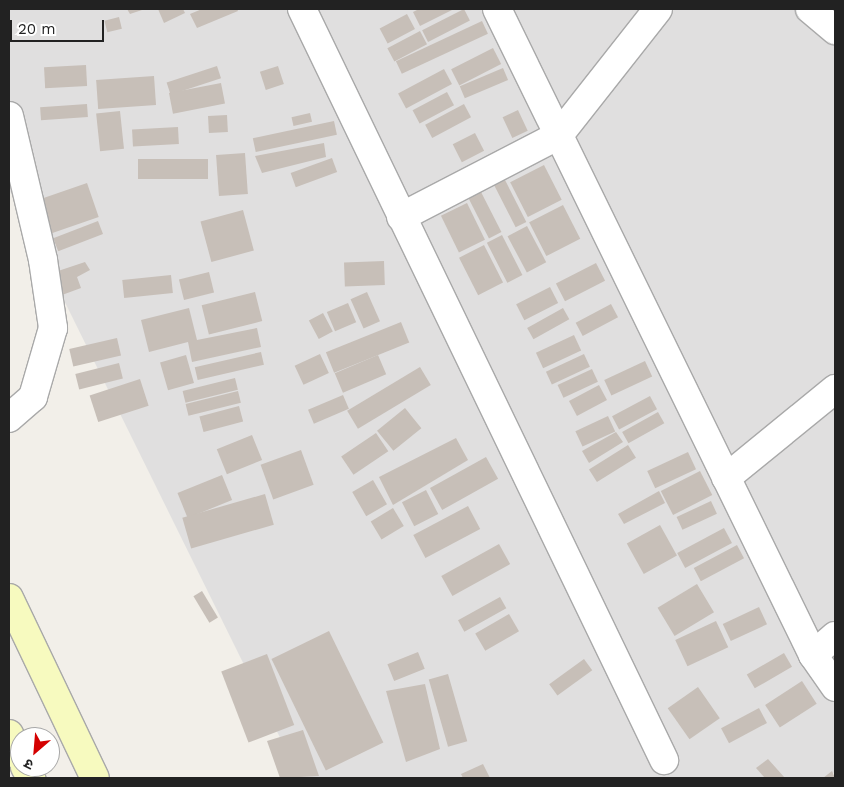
<!DOCTYPE html>
<meta charset="utf-8">
<style>
body{margin:0}
#map{position:relative;width:844px;height:787px;overflow:hidden;background:#f2efe9;font-family:"Work Sans","Noto Sans Devanagari",sans-serif}
div>[style]{position:absolute}
[style*='--x']{left:calc(var(--x)*1px);top:calc(var(--y)*1px);width:calc(var(--w)*1px);rotate:calc(var(--a)*1deg)}
.residential>*{inset:0;background:#e0dfdf}
.building>*{inset:0;background:#c7bfb8;transform-origin:0 0}
.roads{filter:drop-shadow(1px 0 #a9a9a9) drop-shadow(-1px 0 #a9a9a9) drop-shadow(0 1px #a9a9a9) drop-shadow(0 -1px #a9a9a9)}
.street>*{height:28px;margin:-14px;padding:0 14px;transform-origin:14px;border-radius:14px;background:#fff}
.secondary>*{height:28px;margin:-14px;padding:0 14px;transform-origin:14px;border-radius:14px;background:#f7fabf}
span{translate:-50% -50%;white-space:nowrap;text-align:center;line-height:1.15;-webkit-text-stroke:4px #fff;paint-order:stroke}
.frame{position:absolute;inset:0;border:10px solid #222;pointer-events:none}
.north{position:absolute;left:10px;top:727px;width:50px;height:50px;box-sizing:border-box;background:#fff;border:1px solid #a7a7a7;border-radius:50%;rotate:207deg;font-size:14px;font-weight:700;line-height:20px;text-align:center;color:#222}
.north::after{content:'';display:block;margin:auto;width:18px;height:22px;background:#d40000;clip-path:polygon(50% 0,100% 100%,50% 72%,0 100%)}
.scale{position:absolute;left:10px;top:20px;width:94px;height:22px;box-sizing:border-box;border:2px solid #222;border-top:0;padding-left:6px;font-size:15px;line-height:18px;white-space:nowrap;color:#222;-webkit-text-stroke:4px #fff;paint-order:stroke}
</style>
<div id="map">
<div class="residential">
<i style="clip-path:polygon(9px 9px,835px 9px,835px 772px,827px 778px,300px 778px,9px 189px)"></i>
</div>
<div class="building">
<i style="clip-path:polygon(127px 9px,145px 9px,130px 14px)"></i>
<i style="clip-path:polygon(158px 9px,183px 9px,185px 13px,164px 23px)"></i>
<i style="clip-path:polygon(202px 9px,237px 9px,238px 11px,197px 28px,190px 14px)"></i>
<i style="clip-path:polygon(419px 9px,454px 9px,420px 26px,413px 12px)"></i>
<i style="left:464px;top:9px;width:13px;height:47px;rotate:63deg"></i>
<i style="left:407px;top:14px;width:17px;height:31px;rotate:62deg"></i>
<i style="left:119px;top:17px;width:12px;height:15px;rotate:76deg"></i>
<i style="left:482px;top:21px;width:14px;height:95px;rotate:65deg"></i>
<i style="left:420px;top:31px;width:15px;height:37px;rotate:62deg"></i>
<i style="left:493px;top:48px;width:18px;height:47px;rotate:63deg"></i>
<i style="left:86px;top:65px;width:21px;height:42px;rotate:87deg"></i>
<i style="left:217px;top:66px;width:13px;height:53px;rotate:72deg"></i>
<i style="left:278px;top:66px;width:19px;height:19px;rotate:72deg"></i>
<i style="left:503px;top:68px;width:13px;height:47px;rotate:67deg"></i>
<i style="left:444px;top:69px;width:17px;height:52px;rotate:62deg"></i>
<i style="left:154px;top:76px;width:29px;height:58px;rotate:86deg"></i>
<i style="left:221px;top:83px;width:21px;height:53px;rotate:79deg"></i>
<i style="left:447px;top:92px;width:15px;height:39px;rotate:62deg"></i>
<i style="left:87px;top:104px;width:13px;height:47px;rotate:86deg"></i>
<i style="left:464px;top:104px;width:15px;height:44px;rotate:62deg"></i>
<i style="left:518px;top:110px;width:23px;height:17px;rotate:65deg"></i>
<i style="left:120px;top:111px;width:38px;height:24px;rotate:84deg"></i>
<i style="left:310px;top:113px;width:9px;height:19px;rotate:77deg"></i>
<i style="left:227px;top:115px;width:17px;height:19px;rotate:87deg"></i>
<i style="left:334px;top:121px;width:14px;height:83px;rotate:78deg"></i>
<i style="left:178px;top:127px;width:17px;height:46px;rotate:87deg"></i>
<i style="left:475px;top:133px;width:20px;height:25px;rotate:63deg"></i>
<i style="clip-path:polygon(324px 143px,326px 157px,262px 173px,255px 156px)"></i>
<i style="left:245px;top:153px;width:41px;height:29px;rotate:86deg"></i>
<i style="left:332px;top:158px;width:15px;height:44px;rotate:70deg"></i>
<i style="left:208px;top:159px;width:20px;height:70px;rotate:90deg"></i>
<i style="left:544px;top:165px;width:39px;height:38px;rotate:63deg"></i>
<i style="left:505px;top:180px;width:47px;height:12px;rotate:63deg"></i>
<i style="left:87px;top:183px;width:36px;height:52px;rotate:71deg"></i>
<i style="left:481px;top:192px;width:45px;height:14px;rotate:63deg"></i>
<i style="left:467px;top:203px;width:41px;height:29px;rotate:64deg"></i>
<i style="left:563px;top:205px;width:38px;height:38px;rotate:63deg"></i>
<i style="left:243px;top:210px;width:42px;height:44px;rotate:75deg"></i>
<i style="left:98px;top:221px;width:14px;height:48px;rotate:69deg"></i>
<i style="left:527px;top:226px;width:41px;height:22px;rotate:62deg"></i>
<i style="left:502px;top:235px;width:45px;height:17px;rotate:63deg"></i>
<i style="left:484px;top:245px;width:42px;height:28px;rotate:63deg"></i>
<i style="left:384px;top:261px;width:24px;height:40px;rotate:88deg"></i>
<i style="clip-path:polygon(85px 262px,90px 270px,77px 277px,81px 288px,62px 295px,55px 272px)"></i>
<i style="left:596px;top:263px;width:20px;height:45px;rotate:63deg"></i>
<i style="left:209px;top:272px;width:21px;height:31px;rotate:76deg"></i>
<i style="left:171px;top:275px;width:18px;height:49px;rotate:84deg"></i>
<i style="left:550px;top:287px;width:18px;height:38px;rotate:63deg"></i>
<i style="left:255px;top:292px;width:30px;height:55px;rotate:76deg"></i>
<i style="left:367px;top:292px;width:32px;height:18px;rotate:66deg"></i>
<i style="left:348px;top:303px;width:21px;height:23px;rotate:67deg"></i>
<i style="left:611px;top:304px;width:15px;height:40px;rotate:62deg"></i>
<i style="clip-path:polygon(189px 308px,197px 340px,257px 328px,261px 347px,192px 362px,188px 342px,149px 352px,141px 320px)"></i>
<i style="left:563px;top:308px;width:13px;height:41px;rotate:61deg"></i>
<i style="left:323px;top:313px;width:21px;height:16px;rotate:62deg"></i>
<i style="left:401px;top:322px;width:22px;height:81px;rotate:68deg"></i>
<i style="left:574px;top:335px;width:17px;height:42px;rotate:65deg"></i>
<i style="left:117px;top:338px;width:18px;height:49px;rotate:77deg"></i>
<i style="left:261px;top:352px;width:13px;height:68px;rotate:77deg"></i>
<i style="left:320px;top:354px;width:21px;height:28px;rotate:65deg"></i>
<i style="left:584px;top:354px;width:14px;height:42px;rotate:65deg"></i>
<i style="left:186px;top:355px;width:29px;height:27px;rotate:74deg"></i>
<i style="left:378px;top:355px;width:21px;height:47px;rotate:67deg"></i>
<i style="left:645px;top:361px;width:17px;height:45px;rotate:65deg"></i>
<i style="left:119px;top:363px;width:16px;height:45px;rotate:76deg"></i>
<i style="left:420px;top:367px;width:21px;height:85px;rotate:59deg"></i>
<i style="left:592px;top:369px;width:14px;height:38px;rotate:65deg"></i>
<i style="left:235px;top:378px;width:12px;height:54px;rotate:76deg"></i>
<i style="left:140px;top:379px;width:28px;height:53px;rotate:72deg"></i>
<i style="left:599px;top:385px;width:17px;height:34px;rotate:62deg"></i>
<i style="left:238px;top:391px;width:12px;height:54px;rotate:76deg"></i>
<i style="left:343px;top:395px;width:15px;height:38px;rotate:67deg"></i>
<i style="left:650px;top:396px;width:15px;height:43px;rotate:62deg"></i>
<i style="left:239px;top:406px;width:16px;height:41px;rotate:75deg"></i>
<i style="left:405px;top:408px;width:26px;height:36px;rotate:51deg"></i>
<i style="left:658px;top:412px;width:13px;height:41px;rotate:61deg"></i>
<i style="left:608px;top:416px;width:17px;height:36px;rotate:65deg"></i>
<i style="clip-path:polygon(616px 432px,623px 442px,589px 463px,582px 451px)"></i>
<i style="left:376px;top:433px;width:22px;height:42px;rotate:56deg"></i>
<i style="left:252px;top:435px;width:27px;height:38px;rotate:68deg"></i>
<i style="clip-path:polygon(456px 438px,468px 460px,393px 505px,379px 477px)"></i>
<i style="left:628px;top:445px;width:15px;height:46px;rotate:58deg"></i>
<i style="left:301px;top:450px;width:37px;height:43px;rotate:70deg"></i>
<i style="left:688px;top:452px;width:19px;height:45px;rotate:65deg"></i>
<i style="left:486px;top:457px;width:25px;height:64px;rotate:61deg"></i>
<i style="left:700px;top:471px;width:27px;height:44px;rotate:63deg"></i>
<i style="left:222px;top:475px;width:27px;height:48px;rotate:68deg"></i>
<i style="left:373px;top:480px;width:28px;height:24px;rotate:60deg"></i>
<i style="left:426px;top:490px;width:27px;height:27px;rotate:63deg"></i>
<i style="clip-path:polygon(659px 491px,665px 503px,624px 524px,618px 514px)"></i>
<i style="left:265px;top:494px;width:32px;height:86px;rotate:74deg"></i>
<i style="left:711px;top:501px;width:14px;height:38px;rotate:65deg"></i>
<i style="left:468px;top:506px;width:26px;height:62px;rotate:62deg"></i>
<i style="left:393px;top:508px;width:21px;height:26px;rotate:59deg"></i>
<i style="left:660px;top:525px;width:35px;height:38px;rotate:61deg"></i>
<i style="left:724px;top:528px;width:17px;height:53px;rotate:62deg"></i>
<i style="left:499px;top:544px;width:23px;height:66px;rotate:61deg"></i>
<i style="left:737px;top:545px;width:15px;height:49px;rotate:62deg"></i>
<i style="left:697px;top:584px;width:33px;height:46px;rotate:59deg"></i>
<i style="left:202px;top:591px;width:31px;height:10px;rotate:59deg"></i>
<i style="left:500px;top:597px;width:13px;height:48px;rotate:61deg"></i>
<i style="left:759px;top:607px;width:19px;height:40px;rotate:65deg"></i>
<i style="left:509px;top:614px;width:20px;height:39px;rotate:60deg"></i>
<i style="left:716px;top:621px;width:29px;height:45px;rotate:65deg"></i>
<i style="left:329px;top:631px;width:124px;height:64px;rotate:64deg"></i>
<i style="left:418px;top:652px;width:18px;height:33px;rotate:68deg"></i>
<i style="left:784px;top:653px;width:16px;height:43px;rotate:60deg"></i>
<i style="left:267px;top:654px;width:76px;height:49px;rotate:69deg"></i>
<i style="left:584px;top:659px;width:14px;height:43px;rotate:54deg"></i>
<i style="left:448px;top:674px;width:70px;height:20px;rotate:74deg"></i>
<i style="left:802px;top:681px;width:27px;height:44px;rotate:57deg"></i>
<i style="clip-path:polygon(425px 684px,440px 749px,406px 762px,386px 691px)"></i>
<i style="left:698px;top:687px;width:38px;height:37px;rotate:55deg"></i>
<i style="left:759px;top:708px;width:17px;height:43px;rotate:62deg"></i>
<i style="clip-path:polygon(303px 730px,319px 776px,280px 778px,267px 741px)"></i>
<i style="clip-path:polygon(768px 759px,785px 778px,765px 778px,756px 768px)"></i>
<i style="clip-path:polygon(483px 764px,490px 778px,463px 778px,461px 774px)"></i>
<i style="clip-path:polygon(832px 771px,835px 778px,823px 778px)"></i>
</div>
<div class="roads">
<div class="street">
<i style="--x:302;--y:9;--w:834;--a:64.26"></i>
<i style="--x:497;--y:9;--w:719;--a:63.93"></i>
<i style="--x:813;--y:655;--w:39;--a:55"></i>
<i style="--x:810;--y:9;--w:33;--a:40"></i>
<i style="--x:9;--y:116;--w:148;--a:76.7"></i>
<i style="--x:43;--y:260;--w:69;--a:81.6"></i>
<i style="--x:53;--y:328;--w:72;--a:106.2"></i>
<i style="--x:33;--y:397;--w:32;--a:139"></i>
<i style="--x:401;--y:217;--w:178;--a:-27.4"></i>
<i style="--x:559;--y:135;--w:160;--a:-51.8"></i>
<i style="--x:726;--y:478;--w:141;--a:-39.2"></i>
<i style="--x:813;--y:655;--w:29;--a:-41"></i>
</div>
<div class="secondary">
<i style="--x:9;--y:598;--w:199;--a:64.5"></i>
<i style="--x:9;--y:734;--w:25;--a:64"></i>
<i style="--x:25;--y:767;--w:13;--a:61"></i>
</div>
</div>
<div class="frame"></div>
<div class="north">उ</div>
<div class="scale">20 m</div>
</div>
